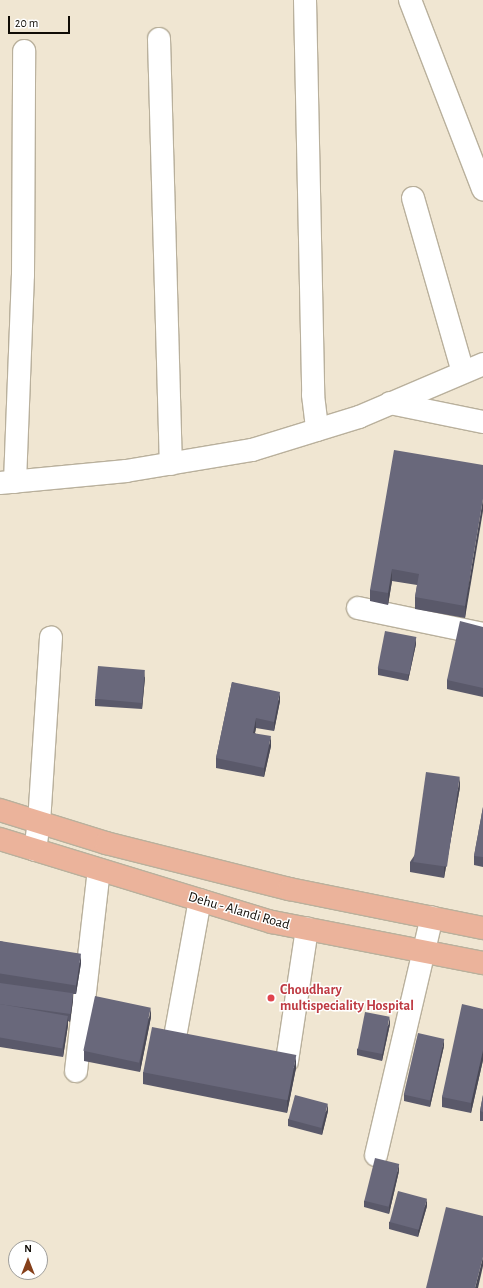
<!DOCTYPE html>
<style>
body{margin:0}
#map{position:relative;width:483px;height:1288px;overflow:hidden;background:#f0e6d2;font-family:"Alegreya Sans",sans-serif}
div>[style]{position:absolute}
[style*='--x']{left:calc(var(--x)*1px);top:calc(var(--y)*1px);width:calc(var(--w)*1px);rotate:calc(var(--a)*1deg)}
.roads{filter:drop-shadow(1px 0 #b9b09c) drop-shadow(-1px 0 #b9b09c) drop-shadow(0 1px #b9b09c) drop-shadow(0 -1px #b9b09c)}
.minor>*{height:22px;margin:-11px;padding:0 11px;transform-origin:11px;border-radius:11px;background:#fff}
.major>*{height:22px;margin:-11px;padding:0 11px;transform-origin:11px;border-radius:11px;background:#ebb39b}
.wall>*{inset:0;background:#5a596a}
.shaded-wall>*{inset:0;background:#4a4956}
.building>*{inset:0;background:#69687b;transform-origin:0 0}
.dots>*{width:11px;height:11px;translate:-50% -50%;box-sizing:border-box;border:2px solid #fff;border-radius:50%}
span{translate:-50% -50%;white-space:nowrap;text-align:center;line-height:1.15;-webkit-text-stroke:3px #fff;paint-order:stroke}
.street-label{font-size:14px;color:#100c06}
.health-label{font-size:14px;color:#be3a42;font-weight:700}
.left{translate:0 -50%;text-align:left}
.north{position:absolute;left:8px;top:1240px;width:40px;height:40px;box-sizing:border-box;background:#fff;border:1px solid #9f9e9b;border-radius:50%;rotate:0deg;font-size:11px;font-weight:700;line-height:16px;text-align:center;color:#100c06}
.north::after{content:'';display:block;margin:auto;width:14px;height:18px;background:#853f1a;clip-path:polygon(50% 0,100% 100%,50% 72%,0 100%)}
.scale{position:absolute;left:8px;top:16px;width:62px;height:18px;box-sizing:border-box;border:2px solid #100c06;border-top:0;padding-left:5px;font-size:12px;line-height:14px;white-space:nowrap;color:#100c06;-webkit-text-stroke:3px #fff;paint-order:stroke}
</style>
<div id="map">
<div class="roads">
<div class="minor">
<i style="--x:305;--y:0;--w:395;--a:88.8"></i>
<i style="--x:313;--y:395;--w:35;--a:83"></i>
<i style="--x:410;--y:0;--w:203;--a:68.9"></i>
<i style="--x:159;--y:39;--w:425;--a:88.4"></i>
<i style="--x:413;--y:198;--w:181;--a:74"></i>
<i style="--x:390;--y:403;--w:95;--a:11.5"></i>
<i style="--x:15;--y:482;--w:207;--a:-87.8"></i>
<i style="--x:23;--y:275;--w:224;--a:-89.7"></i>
<i style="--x:0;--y:483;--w:127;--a:-5.4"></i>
<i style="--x:126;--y:471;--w:128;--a:-9.5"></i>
<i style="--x:252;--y:450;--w:112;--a:-17.1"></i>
<i style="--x:359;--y:417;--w:135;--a:-23.1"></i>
<i style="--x:358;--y:608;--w:128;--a:11.7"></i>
<i style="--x:35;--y:850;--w:27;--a:-82"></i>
<i style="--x:39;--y:823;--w:186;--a:-86.3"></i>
<i style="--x:175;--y:1037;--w:139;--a:-79.7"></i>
<i style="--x:287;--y:1061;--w:134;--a:-81.4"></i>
<i style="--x:76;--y:1071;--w:202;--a:-83.5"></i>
<i style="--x:376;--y:1155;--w:244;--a:-76.8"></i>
</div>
<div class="major">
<i style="--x:0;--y:810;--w:111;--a:17.3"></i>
<i style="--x:106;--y:843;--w:189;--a:14.1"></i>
<i style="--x:289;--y:889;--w:198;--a:11.4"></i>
<i style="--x:0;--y:839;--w:284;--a:17"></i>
<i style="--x:272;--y:922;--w:215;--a:11"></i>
</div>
</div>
<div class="wall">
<i style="clip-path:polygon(483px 465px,465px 618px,415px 609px,415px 597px,417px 585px,392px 581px,388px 605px,370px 601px,370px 590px)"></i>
<i style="clip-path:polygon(483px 627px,483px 697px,447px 689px,447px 680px)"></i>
<i style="clip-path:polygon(416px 644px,408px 681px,378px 675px,378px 668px)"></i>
<i style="clip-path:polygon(145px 677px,142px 709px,95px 706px,95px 699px)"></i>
<i style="clip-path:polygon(232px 682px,280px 701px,274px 731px,256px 728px,255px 733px,271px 746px,264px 777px,216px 768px,216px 758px)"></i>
<i style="clip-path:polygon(460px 787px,444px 878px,410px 872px,410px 862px)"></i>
<i style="clip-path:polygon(483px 807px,483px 867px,474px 865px,474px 856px)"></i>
<i style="clip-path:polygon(0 941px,81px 963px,76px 994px,73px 994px,73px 1000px,70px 1022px,68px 1021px,68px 1025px,63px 1057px,0 1047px)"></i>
<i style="clip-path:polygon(483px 1009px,483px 1060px,471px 1113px,442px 1107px,442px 1097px)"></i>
<i style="clip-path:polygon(151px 1017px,140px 1072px,84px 1061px,84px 1051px)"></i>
<i style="clip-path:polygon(390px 1024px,382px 1061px,357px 1055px,357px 1049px)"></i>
<i style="clip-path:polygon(444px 1046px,430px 1107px,404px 1101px,404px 1094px)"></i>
<i style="clip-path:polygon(296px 1068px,287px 1113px,143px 1084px,143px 1072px)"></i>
<i style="clip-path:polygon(483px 1095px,483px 1121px,480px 1121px,480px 1111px)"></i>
<i style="clip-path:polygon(328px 1111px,322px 1135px,288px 1126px,288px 1119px)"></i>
<i style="clip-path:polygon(399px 1171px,389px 1214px,364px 1207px,364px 1201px)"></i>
<i style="clip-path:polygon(427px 1206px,418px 1237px,389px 1229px,389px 1222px)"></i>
</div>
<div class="shaded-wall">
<i style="clip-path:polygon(483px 499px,483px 511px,465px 618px,465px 606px)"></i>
<i style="clip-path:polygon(392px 569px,392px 581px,388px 605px,388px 593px)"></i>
<i style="clip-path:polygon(416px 637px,416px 644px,408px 681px,408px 675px)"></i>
<i style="clip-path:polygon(145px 670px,145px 677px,142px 709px,142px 703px)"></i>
<i style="clip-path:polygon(280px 692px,280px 701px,274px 731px,274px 722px)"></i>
<i style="clip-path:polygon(256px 718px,256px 728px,253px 742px,253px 733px)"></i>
<i style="clip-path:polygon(271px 736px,271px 746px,264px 777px,264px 768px)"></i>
<i style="clip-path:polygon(460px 777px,460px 787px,444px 878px,444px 868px)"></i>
<i style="clip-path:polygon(81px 954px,81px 963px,76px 994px,76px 985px)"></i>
<i style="clip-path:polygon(73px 993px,73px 1000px,70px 1022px,70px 1015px)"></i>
<i style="clip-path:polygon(151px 1008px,151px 1017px,140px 1072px,140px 1063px)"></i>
<i style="clip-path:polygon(68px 1016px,68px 1025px,63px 1057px,63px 1048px)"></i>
<i style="clip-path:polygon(390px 1017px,390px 1024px,382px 1061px,382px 1054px)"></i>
<i style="clip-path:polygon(444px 1039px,444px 1046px,430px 1107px,430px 1100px)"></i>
<i style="clip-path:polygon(483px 1050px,483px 1060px,471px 1113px,471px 1103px)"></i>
<i style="clip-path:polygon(296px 1056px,296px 1068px,287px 1113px,287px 1101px)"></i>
<i style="clip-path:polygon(328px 1104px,328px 1111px,322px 1135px,322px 1128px)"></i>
<i style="clip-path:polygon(399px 1164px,399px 1171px,389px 1214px,389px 1207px)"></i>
<i style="clip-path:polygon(427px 1199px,427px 1206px,418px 1237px,418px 1230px)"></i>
<i style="clip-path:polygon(483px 1257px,483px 1266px,478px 1288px,475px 1288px)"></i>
</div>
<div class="building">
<i style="clip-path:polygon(394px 450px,483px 465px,483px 499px,465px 606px,415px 597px,419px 574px,392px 569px,388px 593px,370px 590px)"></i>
<i style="clip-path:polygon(460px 621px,483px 627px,483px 688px,447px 680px)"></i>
<i style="left:385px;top:631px;width:32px;height:38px;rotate:11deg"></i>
<i style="left:98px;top:666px;width:47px;height:33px;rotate:5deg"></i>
<i style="clip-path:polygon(232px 682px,280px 692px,274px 722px,256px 718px,253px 733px,271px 736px,264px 768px,216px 758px)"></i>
<i style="left:426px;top:772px;width:34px;height:91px;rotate:8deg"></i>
<i style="clip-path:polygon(483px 807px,483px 857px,474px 856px)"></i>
<i style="left:0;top:941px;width:82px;height:32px;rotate:9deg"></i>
<i style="left:0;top:983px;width:74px;height:21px;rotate:8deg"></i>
<i style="left:95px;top:996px;width:57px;height:56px;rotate:12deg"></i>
<i style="left:0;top:1004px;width:69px;height:33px;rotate:10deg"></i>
<i style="clip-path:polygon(462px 1004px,483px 1009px,483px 1050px,471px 1103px,442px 1097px)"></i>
<i style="left:365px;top:1012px;width:25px;height:38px;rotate:11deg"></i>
<i style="left:152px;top:1027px;width:147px;height:46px;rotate:11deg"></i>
<i style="left:418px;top:1033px;width:27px;height:63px;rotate:13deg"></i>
<i style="left:295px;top:1095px;width:34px;height:25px;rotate:15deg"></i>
<i style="clip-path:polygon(483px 1095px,483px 1112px,480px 1111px)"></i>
<i style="left:375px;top:1158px;width:25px;height:44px;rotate:14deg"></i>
<i style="left:398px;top:1191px;width:30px;height:32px;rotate:15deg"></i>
<i style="clip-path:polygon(446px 1207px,483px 1216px,483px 1257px,475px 1288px,426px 1288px)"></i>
</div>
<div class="dots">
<i style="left:271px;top:998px;background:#e0444e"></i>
</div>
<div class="street-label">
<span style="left:239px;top:911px;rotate:16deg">Dehu - Alandi Road</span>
</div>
<div class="health-label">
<span class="left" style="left:280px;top:998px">Choudhary<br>multispeciality Hospital</span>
</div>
<div class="north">N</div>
<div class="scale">20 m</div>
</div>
